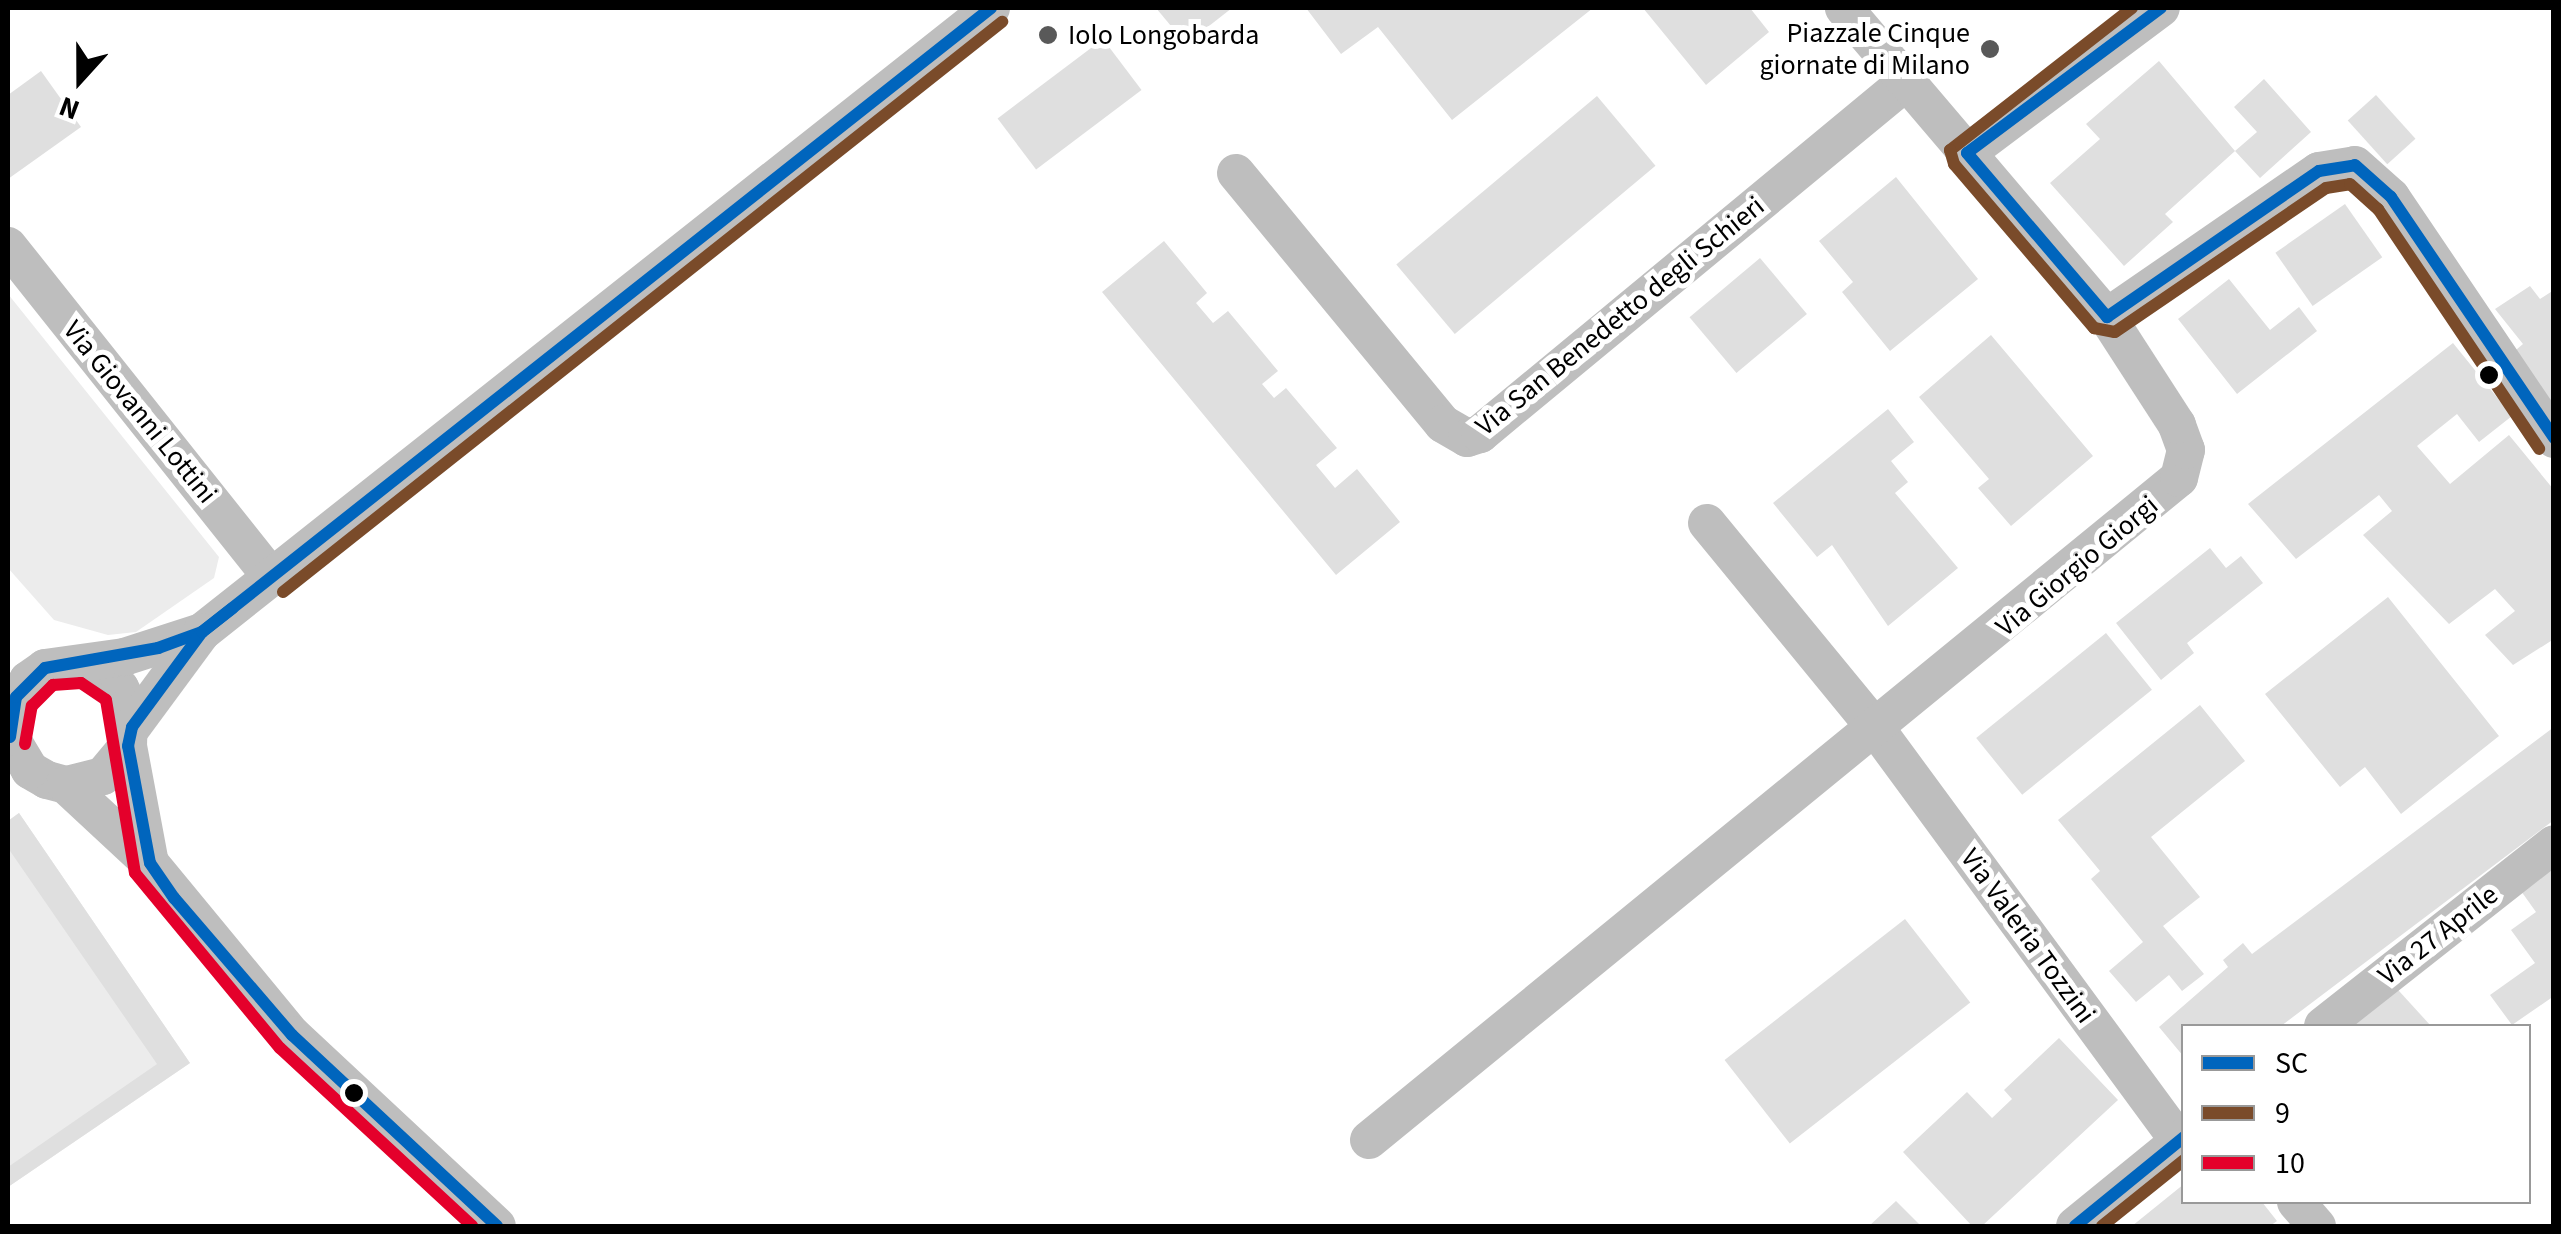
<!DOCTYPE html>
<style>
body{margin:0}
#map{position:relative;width:2561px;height:1234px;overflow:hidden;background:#fff;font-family:"Source Sans 3",sans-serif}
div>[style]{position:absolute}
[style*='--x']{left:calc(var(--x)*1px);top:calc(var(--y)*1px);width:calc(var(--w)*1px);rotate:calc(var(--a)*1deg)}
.green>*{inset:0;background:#ececec}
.building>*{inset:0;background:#dfdfdf;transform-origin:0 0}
.minor>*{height:38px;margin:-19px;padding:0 19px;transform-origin:19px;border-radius:19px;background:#bebebe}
.bus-1>*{height:12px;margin:-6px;padding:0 6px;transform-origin:6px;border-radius:6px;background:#0065bd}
.bus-2>*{height:12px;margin:-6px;padding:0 6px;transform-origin:6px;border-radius:6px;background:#7a4b2a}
.bus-3>*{height:12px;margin:-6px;padding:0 6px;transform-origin:6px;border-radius:6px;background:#e4002b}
.dots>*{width:28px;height:28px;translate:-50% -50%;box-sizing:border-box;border:5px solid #fff;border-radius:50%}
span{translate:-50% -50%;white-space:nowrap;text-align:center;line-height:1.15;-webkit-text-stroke:10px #fff;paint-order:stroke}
.poi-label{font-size:28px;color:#000}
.right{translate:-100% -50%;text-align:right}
.left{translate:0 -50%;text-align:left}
.street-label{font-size:28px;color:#000}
.frame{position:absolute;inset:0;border:10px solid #000;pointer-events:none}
.legend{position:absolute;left:2181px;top:1024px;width:350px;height:180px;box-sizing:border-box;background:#fff;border:2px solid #999;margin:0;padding:12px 18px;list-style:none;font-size:30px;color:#000}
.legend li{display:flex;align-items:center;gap:20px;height:50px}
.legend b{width:50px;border:2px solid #999}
.north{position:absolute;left:30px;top:30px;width:100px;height:100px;-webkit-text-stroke:8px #fff;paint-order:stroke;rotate:201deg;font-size:28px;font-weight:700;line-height:40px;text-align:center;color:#000}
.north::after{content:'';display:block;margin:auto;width:35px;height:45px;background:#000;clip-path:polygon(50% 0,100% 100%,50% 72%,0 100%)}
</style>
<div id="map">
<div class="green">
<i style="clip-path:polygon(8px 294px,219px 557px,214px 578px,136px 632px,108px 635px,54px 620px,8px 568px)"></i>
<i style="clip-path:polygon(19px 813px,190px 1063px,8px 1187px,8px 821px)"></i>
</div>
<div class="building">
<i style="clip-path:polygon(1156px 8px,1232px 8px,1186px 44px)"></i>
<i style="clip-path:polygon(1306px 8px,1593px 8px,1452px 120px,1378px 27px,1341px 54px)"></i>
<i style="clip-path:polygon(1643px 8px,1750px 8px,1769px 32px,1706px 85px)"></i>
<i style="left:1103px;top:39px;width:64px;height:132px;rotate:53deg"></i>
<i style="clip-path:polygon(2159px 61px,2235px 151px,2165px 214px,2173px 222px,2124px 266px,2050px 183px,2100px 139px,2086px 124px)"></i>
<i style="clip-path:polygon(41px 71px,81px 127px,8px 179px,8px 95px)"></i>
<i style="clip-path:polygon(2264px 79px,2311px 132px,2260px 178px,2235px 151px,2257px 132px,2234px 107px)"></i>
<i style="left:2376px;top:95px;width:59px;height:38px;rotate:48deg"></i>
<i style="left:1597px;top:96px;width:91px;height:262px;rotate:50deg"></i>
<i style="clip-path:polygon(1896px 177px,1978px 279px,1890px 351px,1842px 292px,1853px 282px,1819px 241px)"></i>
<i style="left:2345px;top:204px;width:65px;height:85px;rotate:55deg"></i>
<i style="clip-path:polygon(1164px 241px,1207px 293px,1196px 303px,1213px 323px,1228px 311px,1278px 371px,1262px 384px,1274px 398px,1286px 388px,1337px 448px,1316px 465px,1335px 488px,1357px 469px,1400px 522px,1336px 575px,1102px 292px)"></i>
<i style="left:1760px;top:258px;width:73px;height:92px;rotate:50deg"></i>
<i style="clip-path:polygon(2229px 279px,2270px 330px,2299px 307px,2317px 331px,2237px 394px,2178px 319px)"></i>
<i style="clip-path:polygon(2530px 286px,2540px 299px,2554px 290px,2554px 424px,2504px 360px,2523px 344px,2495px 309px)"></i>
<i style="clip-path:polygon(1991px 335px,2093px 456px,2011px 526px,1978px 488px,1989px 479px,1919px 397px)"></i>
<i style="clip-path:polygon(2453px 343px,2512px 416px,2479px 442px,2457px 414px,2417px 446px,2450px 484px,2509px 435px,2554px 490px,2554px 639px,2513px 665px,2485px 635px,2515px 611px,2495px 589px,2449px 624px,2363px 535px,2392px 511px,2379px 495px,2296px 559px,2248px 504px)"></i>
<i style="clip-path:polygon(1888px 409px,1914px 442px,1891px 461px,1908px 482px,1895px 493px,1958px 568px,1888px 626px,1832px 545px,1817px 557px,1773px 503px)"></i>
<i style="clip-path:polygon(2210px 548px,2226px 568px,2241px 556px,2263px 583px,2187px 643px,2194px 653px,2161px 680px,2116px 623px)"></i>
<i style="clip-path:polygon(2388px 597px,2499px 736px,2401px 814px,2365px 767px,2340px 787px,2265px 694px)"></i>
<i style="left:2106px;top:633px;width:73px;height:167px;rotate:51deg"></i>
<i style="clip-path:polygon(2200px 705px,2245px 761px,2151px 837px,2200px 897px,2163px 926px,2204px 974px,2182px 991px,2169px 975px,2136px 1002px,2109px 971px,2143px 942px,2091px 879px,2100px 871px,2058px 820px)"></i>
<i style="clip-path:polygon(2554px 727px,2554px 820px,2281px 1026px,2184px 1026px,2184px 1057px,2159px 1027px,2228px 967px,2223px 960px,2243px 943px,2252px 954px)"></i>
<i style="clip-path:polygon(19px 813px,190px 1063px,8px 1187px,8px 1167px,157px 1064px,8px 848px,8px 821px)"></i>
<i style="clip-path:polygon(2554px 857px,2554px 996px,2512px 1025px,2490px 995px,2535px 963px,2511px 930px,2536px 912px,2516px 884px)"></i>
<i style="left:1905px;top:919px;width:106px;height:229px;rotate:52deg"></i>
<i style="clip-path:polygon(2389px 980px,2431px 1026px,2338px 1026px)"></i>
<i style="clip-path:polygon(2059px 1038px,2118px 1100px,1982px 1226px,1972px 1226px,1903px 1152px,1967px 1092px,1992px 1118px,2012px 1099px,2004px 1090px)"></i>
<i style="clip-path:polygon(2184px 1184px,2184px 1202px,2262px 1202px,2277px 1221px,2270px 1226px,2132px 1226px)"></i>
<i style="clip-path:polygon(1896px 1201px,1921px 1226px,1869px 1226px)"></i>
</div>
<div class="minor">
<i style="--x:1967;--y:153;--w:242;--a:-36.8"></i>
<i style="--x:1236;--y:173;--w:325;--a:50.5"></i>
<i style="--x:1443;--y:424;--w:28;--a:30"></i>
<i style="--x:1467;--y:438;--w:14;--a:-17"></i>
<i style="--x:1480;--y:434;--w:554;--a:-39.58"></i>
<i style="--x:8;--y:246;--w:424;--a:51.5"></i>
<i style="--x:2107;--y:317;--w:257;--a:-34.6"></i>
<i style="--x:2319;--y:171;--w:36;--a:-9"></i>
<i style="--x:2355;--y:165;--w:48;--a:41.6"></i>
<i style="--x:2391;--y:197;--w:292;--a:56"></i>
<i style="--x:1707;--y:523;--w:268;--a:50.6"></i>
<i style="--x:1877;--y:730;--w:510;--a:53.69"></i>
<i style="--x:86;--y:665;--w:41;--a:34.1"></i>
<i style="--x:120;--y:688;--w:20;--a:63"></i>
<i style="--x:129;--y:706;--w:40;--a:91.4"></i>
<i style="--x:128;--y:746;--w:39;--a:130"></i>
<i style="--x:103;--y:776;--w:38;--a:166"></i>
<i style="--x:66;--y:785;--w:20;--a:-165"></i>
<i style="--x:47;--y:780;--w:20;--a:-150"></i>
<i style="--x:30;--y:770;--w:39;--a:-121"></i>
<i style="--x:10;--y:737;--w:21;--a:-90"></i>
<i style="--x:10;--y:716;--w:40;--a:-63.4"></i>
<i style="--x:28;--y:680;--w:21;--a:-35"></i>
<i style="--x:45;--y:668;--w:80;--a:-7.9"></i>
<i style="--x:124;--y:657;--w:82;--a:-17.8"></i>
<i style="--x:202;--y:632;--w:1006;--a:-38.34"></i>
<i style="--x:132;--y:727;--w:118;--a:-53.6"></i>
<i style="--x:128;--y:746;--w:119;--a:79.4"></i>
<i style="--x:66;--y:785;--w:115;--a:42.9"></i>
<i style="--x:150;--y:863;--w:223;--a:50.5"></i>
<i style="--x:292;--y:1035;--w:280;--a:43"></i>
<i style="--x:2323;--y:1026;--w:294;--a:-38.2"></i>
<i style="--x:1369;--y:1140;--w:1046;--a:-39.26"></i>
<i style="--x:2179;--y:478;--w:29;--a:-76"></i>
<i style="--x:2186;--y:450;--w:27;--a:-110"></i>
<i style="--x:2177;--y:425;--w:129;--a:-122.9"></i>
<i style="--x:2107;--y:317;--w:406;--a:-130.4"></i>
<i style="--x:2296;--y:1202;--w:32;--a:49"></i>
<i style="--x:2075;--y:1226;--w:141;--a:-39.2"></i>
</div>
<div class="bus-1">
<i style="--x:1967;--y:153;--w:242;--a:-36.8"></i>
<i style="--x:1967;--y:153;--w:216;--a:49.5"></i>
<i style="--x:2107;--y:317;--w:257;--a:-34.6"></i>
<i style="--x:2319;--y:171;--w:36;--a:-9"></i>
<i style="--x:2355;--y:165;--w:48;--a:41.6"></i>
<i style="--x:2391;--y:197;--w:291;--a:55.9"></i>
<i style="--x:10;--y:737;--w:40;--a:-81.5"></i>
<i style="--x:16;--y:697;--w:41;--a:-45"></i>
<i style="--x:45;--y:668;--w:115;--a:-10"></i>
<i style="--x:158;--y:648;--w:47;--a:-20"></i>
<i style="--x:202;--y:632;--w:39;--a:-38"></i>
<i style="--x:497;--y:1226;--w:280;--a:-137"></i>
<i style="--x:292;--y:1035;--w:181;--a:-130.7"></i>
<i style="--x:174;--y:898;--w:42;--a:-124.4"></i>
<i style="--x:150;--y:863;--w:119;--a:-100.6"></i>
<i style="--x:128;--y:746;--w:19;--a:-78"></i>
<i style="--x:132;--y:727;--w:118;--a:-53.6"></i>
<i style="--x:202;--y:632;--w:1006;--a:-38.34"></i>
<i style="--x:2075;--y:1226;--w:141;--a:-39.2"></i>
</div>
<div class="bus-2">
<i style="--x:2132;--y:8;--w:231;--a:142"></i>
<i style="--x:1950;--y:150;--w:15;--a:74"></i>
<i style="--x:1954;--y:164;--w:216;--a:49.5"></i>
<i style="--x:2094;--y:328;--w:21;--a:11"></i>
<i style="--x:2115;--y:332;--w:255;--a:-34.3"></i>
<i style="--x:2326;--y:188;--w:24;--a:-9"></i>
<i style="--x:2350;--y:184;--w:38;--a:42"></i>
<i style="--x:2378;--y:209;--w:289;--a:56.1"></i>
<i style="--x:283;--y:592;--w:918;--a:-38.41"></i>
<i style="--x:2102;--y:1226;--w:105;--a:-38.8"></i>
</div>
<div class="bus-3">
<i style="--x:25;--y:744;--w:39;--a:-80"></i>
<i style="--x:32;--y:706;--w:30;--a:-45"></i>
<i style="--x:53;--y:685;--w:28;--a:-4"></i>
<i style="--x:81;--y:683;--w:30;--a:34"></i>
<i style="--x:106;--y:700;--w:175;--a:80.5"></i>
<i style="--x:135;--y:873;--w:227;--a:50.4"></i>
<i style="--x:280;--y:1048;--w:262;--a:42.8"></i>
</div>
<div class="dots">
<i style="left:1048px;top:35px;background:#595959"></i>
<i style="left:1990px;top:49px;background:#595959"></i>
<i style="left:2489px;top:375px;background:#000"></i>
<i style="left:354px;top:1093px;background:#000"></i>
</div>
<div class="poi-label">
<span class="right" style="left:1970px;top:49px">Piazzale Cinque<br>giornate di Milano</span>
<span class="left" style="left:1068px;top:35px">Iolo Longobarda</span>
</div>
<div class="street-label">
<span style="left:1620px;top:316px;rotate:-39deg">Via San Benedetto degli Schieri</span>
<span style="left:140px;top:412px;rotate:51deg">Via Giovanni Lottini</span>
<span style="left:2077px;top:566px;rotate:-40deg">Via Giorgio Giorgi</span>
<span style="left:2438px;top:935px;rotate:-38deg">Via 27 Aprile</span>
<span style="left:2028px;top:936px;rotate:54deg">Via Valeria Tozzini</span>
</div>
<div class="frame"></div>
<ul class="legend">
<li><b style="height:12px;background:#0065bd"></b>SC</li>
<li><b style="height:12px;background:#7a4b2a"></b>9</li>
<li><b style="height:12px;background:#e4002b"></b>10</li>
</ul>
<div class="north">N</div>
</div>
